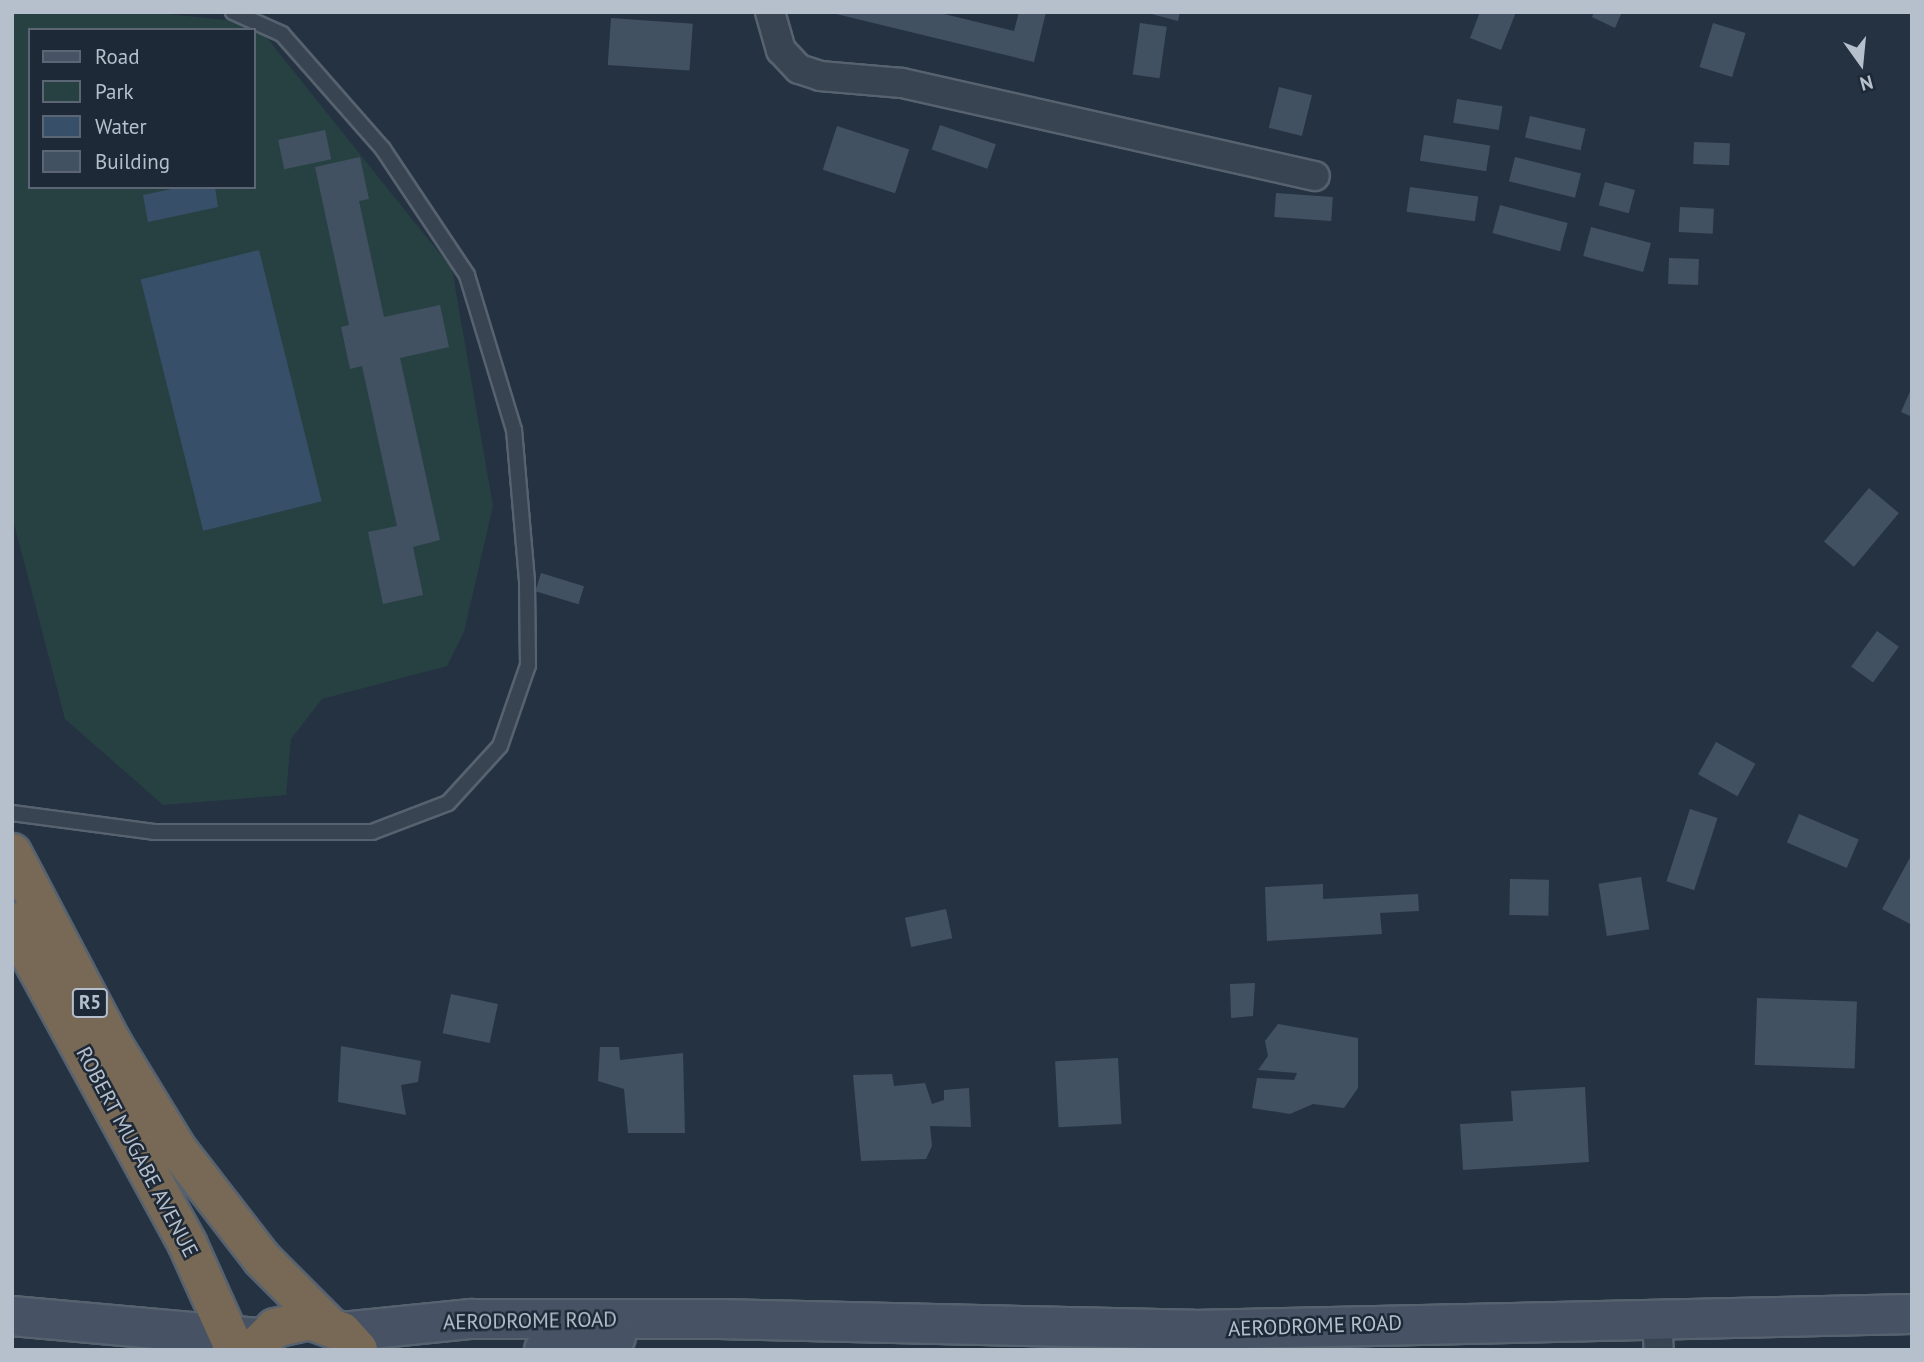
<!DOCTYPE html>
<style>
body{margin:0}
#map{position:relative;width:1924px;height:1362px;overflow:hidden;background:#253242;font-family:"PT Sans",sans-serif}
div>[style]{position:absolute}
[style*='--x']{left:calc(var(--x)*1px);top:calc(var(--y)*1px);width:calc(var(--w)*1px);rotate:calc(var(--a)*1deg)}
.green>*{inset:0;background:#274143}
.water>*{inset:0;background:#384f6a;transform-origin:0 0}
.building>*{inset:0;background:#415161;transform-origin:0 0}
.roads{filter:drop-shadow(2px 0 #57626f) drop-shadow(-2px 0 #57626f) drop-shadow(0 2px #57626f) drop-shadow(0 -2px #57626f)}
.lane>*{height:14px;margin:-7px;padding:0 7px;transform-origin:7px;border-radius:7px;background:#394452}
.street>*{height:28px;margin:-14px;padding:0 14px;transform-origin:14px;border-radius:14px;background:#394452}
.secondary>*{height:38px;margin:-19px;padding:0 19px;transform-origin:19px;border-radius:19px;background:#475365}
.highway>*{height:38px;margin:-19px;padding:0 19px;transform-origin:19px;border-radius:19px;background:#786956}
span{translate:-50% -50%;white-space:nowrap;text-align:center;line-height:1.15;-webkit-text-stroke:5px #1e2937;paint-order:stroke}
.shield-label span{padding:2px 5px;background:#1e2937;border:2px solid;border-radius:5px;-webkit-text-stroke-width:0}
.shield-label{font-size:19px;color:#b6bfcc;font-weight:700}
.street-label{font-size:21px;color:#b6bfcc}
.frame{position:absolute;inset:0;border:14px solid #b6bfcc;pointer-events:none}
.legend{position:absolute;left:28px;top:28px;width:228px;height:161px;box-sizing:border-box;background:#1e2937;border:2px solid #5b6573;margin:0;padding:9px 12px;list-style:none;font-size:21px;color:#b6bfcc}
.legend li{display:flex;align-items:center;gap:14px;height:35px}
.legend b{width:35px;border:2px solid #5b6573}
.north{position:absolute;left:1826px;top:28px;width:70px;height:70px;-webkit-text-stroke:5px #1e2937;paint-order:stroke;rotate:165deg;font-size:19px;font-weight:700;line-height:28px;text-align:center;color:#b6bfcc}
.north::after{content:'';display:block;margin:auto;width:24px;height:32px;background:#b6bfcc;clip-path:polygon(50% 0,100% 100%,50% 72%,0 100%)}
</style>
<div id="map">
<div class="green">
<i style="clip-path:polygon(evenodd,12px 12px,148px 12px,255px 23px,452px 269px,493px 506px,464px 632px,447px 666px,322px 699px,291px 739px,286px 795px,163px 805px,65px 719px,12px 516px,12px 12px,30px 30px,254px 30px,254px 187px,30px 187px,30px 30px)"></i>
</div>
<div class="water">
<i style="clip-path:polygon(181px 187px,215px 187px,218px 207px,148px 222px,143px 195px)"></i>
<i style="left:259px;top:250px;width:259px;height:122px;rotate:76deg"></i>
</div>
<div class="building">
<i style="clip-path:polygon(936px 12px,1014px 31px,1019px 12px,1046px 12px,1034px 62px,832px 13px)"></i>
<i style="clip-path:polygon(1144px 12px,1180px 12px,1178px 21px)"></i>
<i style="clip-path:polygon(1480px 12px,1516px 12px,1501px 50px,1470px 38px)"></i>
<i style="clip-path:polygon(1594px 12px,1622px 12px,1615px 28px,1592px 17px)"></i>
<i style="left:611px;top:18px;width:82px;height:47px;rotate:4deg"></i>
<i style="left:1140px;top:23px;width:27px;height:52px;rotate:8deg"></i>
<i style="left:1713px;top:23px;width:34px;height:46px;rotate:17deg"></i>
<i style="left:1279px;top:87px;width:34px;height:42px;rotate:14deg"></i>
<i style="left:1457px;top:99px;width:46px;height:24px;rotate:9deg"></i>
<i style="left:1530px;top:116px;width:57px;height:22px;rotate:13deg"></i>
<i style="left:940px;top:125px;width:59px;height:26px;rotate:19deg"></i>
<i style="left:837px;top:126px;width:76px;height:46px;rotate:18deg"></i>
<i style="left:325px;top:130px;width:30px;height:48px;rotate:78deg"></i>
<i style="left:1424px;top:135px;width:67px;height:26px;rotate:9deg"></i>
<i style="left:1694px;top:142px;width:36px;height:22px;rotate:2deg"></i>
<i style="clip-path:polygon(360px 157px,369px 199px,359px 201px,384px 317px,440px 305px,449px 347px,400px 358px,440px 540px,413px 547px,423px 595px,383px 604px,368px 532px,397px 526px,362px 366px,350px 369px,341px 327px,349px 325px,315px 167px)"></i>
<i style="left:1515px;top:157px;width:68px;height:25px;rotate:14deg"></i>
<i style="left:1605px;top:182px;width:31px;height:24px;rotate:15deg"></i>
<i style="left:1410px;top:187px;width:69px;height:25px;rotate:8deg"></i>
<i style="left:1276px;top:193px;width:57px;height:24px;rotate:4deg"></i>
<i style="left:1500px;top:205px;width:70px;height:29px;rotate:15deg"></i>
<i style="left:1680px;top:207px;width:34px;height:25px;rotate:3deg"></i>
<i style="left:1591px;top:227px;width:62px;height:30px;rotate:15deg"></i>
<i style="left:1669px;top:258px;width:30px;height:26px;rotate:2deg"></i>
<i style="clip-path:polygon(1912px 387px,1912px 417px,1901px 412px)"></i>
<i style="left:1869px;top:488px;width:39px;height:70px;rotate:40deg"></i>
<i style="left:541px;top:573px;width:45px;height:19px;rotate:17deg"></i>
<i style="left:1877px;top:631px;width:27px;height:44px;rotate:36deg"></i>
<i style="left:1716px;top:742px;width:45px;height:37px;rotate:29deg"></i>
<i style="left:1690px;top:809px;width:29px;height:76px;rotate:18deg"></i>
<i style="left:1799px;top:814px;width:65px;height:31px;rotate:23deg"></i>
<i style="clip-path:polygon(1912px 854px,1912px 925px,1882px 909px)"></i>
<i style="left:1641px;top:877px;width:53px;height:43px;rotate:81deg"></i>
<i style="left:1510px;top:879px;width:39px;height:36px;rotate:1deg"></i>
<i style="clip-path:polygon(1323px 884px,1323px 899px,1418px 894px,1419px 911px,1380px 913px,1382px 934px,1267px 941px,1265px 887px)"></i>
<i style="left:946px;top:909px;width:30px;height:42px;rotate:78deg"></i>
<i style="clip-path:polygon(1255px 983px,1253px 1016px,1231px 1018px,1230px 984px)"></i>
<i style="left:451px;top:994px;width:48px;height:40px;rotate:12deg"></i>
<i style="left:1757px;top:998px;width:100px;height:67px;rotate:2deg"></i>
<i style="clip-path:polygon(1278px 1024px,1358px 1038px,1358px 1088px,1344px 1108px,1313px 1104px,1290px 1114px,1252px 1108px,1257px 1078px,1294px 1080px,1297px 1073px,1258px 1070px,1268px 1056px,1265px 1041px)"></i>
<i style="clip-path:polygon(341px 1046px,421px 1061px,418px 1082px,401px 1085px,406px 1115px,338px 1102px)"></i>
<i style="clip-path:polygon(600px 1047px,619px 1047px,620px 1060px,683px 1053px,685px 1133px,628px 1133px,624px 1089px,598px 1081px)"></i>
<i style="left:1118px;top:1058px;width:66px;height:63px;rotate:87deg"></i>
<i style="clip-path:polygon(892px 1074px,894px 1086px,925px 1083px,932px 1104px,944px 1100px,944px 1090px,969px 1088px,971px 1127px,930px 1126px,932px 1146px,926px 1159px,861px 1161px,853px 1075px)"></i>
<i style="clip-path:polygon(1585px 1087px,1589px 1162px,1463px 1170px,1460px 1124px,1513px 1121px,1511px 1091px)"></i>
</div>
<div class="roads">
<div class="lane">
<i style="--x:12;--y:813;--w:143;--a:7.6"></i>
<i style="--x:154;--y:832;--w:218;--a:0"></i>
<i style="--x:372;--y:832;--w:81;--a:-20.9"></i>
<i style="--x:448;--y:803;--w:77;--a:-47.6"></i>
<i style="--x:500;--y:746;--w:86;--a:-70.9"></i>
<i style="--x:528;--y:665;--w:84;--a:-90.7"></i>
<i style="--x:527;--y:581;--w:152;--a:-94.9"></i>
<i style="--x:514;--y:430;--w:162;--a:-106.9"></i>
<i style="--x:467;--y:275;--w:151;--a:-123.7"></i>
<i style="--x:383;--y:149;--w:153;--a:-131.3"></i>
<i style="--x:282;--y:34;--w:54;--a:-155.8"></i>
</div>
<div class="street">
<i style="--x:770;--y:12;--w:40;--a:74"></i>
<i style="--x:781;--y:50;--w:26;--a:47"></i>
<i style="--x:799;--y:69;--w:22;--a:18"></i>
<i style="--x:820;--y:76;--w:82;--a:4.9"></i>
<i style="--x:902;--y:83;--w:423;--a:12.7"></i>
<i style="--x:1657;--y:1317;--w:33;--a:87"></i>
</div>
<div class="secondary">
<i style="--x:12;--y:1316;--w:247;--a:5.1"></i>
<i style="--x:342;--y:1332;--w:130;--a:-5.8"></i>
<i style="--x:471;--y:1319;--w:247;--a:0"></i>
<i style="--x:718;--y:1319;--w:476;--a:1.3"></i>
<i style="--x:1194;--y:1330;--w:718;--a:-1.28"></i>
<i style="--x:544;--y:1350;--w:73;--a:-10.2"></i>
</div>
<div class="highway">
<i style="--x:12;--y:853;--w:215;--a:62.2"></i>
<i style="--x:112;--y:1043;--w:124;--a:58.5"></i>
<i style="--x:177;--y:1149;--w:139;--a:52.3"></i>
<i style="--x:262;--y:1259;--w:91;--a:45"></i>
<i style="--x:12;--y:922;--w:366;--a:61.4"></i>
<i style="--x:187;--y:1243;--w:117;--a:65.8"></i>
<i style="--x:253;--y:1350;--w:31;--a:-45"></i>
<i style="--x:275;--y:1328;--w:35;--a:-13"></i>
<i style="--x:309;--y:1320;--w:35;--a:20"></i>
<i style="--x:342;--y:1332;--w:24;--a:48"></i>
</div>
</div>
<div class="shield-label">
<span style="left:90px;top:1003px">R5</span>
</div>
<div class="street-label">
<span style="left:137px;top:1152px;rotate:62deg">ROBERT MUGABE AVENUE</span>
<span style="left:530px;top:1321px;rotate:-1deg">AERODROME ROAD</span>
<span style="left:1315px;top:1326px;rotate:-2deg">AERODROME ROAD</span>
</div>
<div class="frame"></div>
<ul class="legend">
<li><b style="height:9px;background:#475365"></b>Road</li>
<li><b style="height:19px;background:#274143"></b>Park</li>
<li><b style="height:19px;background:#384f6a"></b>Water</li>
<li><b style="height:19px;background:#415161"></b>Building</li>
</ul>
<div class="north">N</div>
</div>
